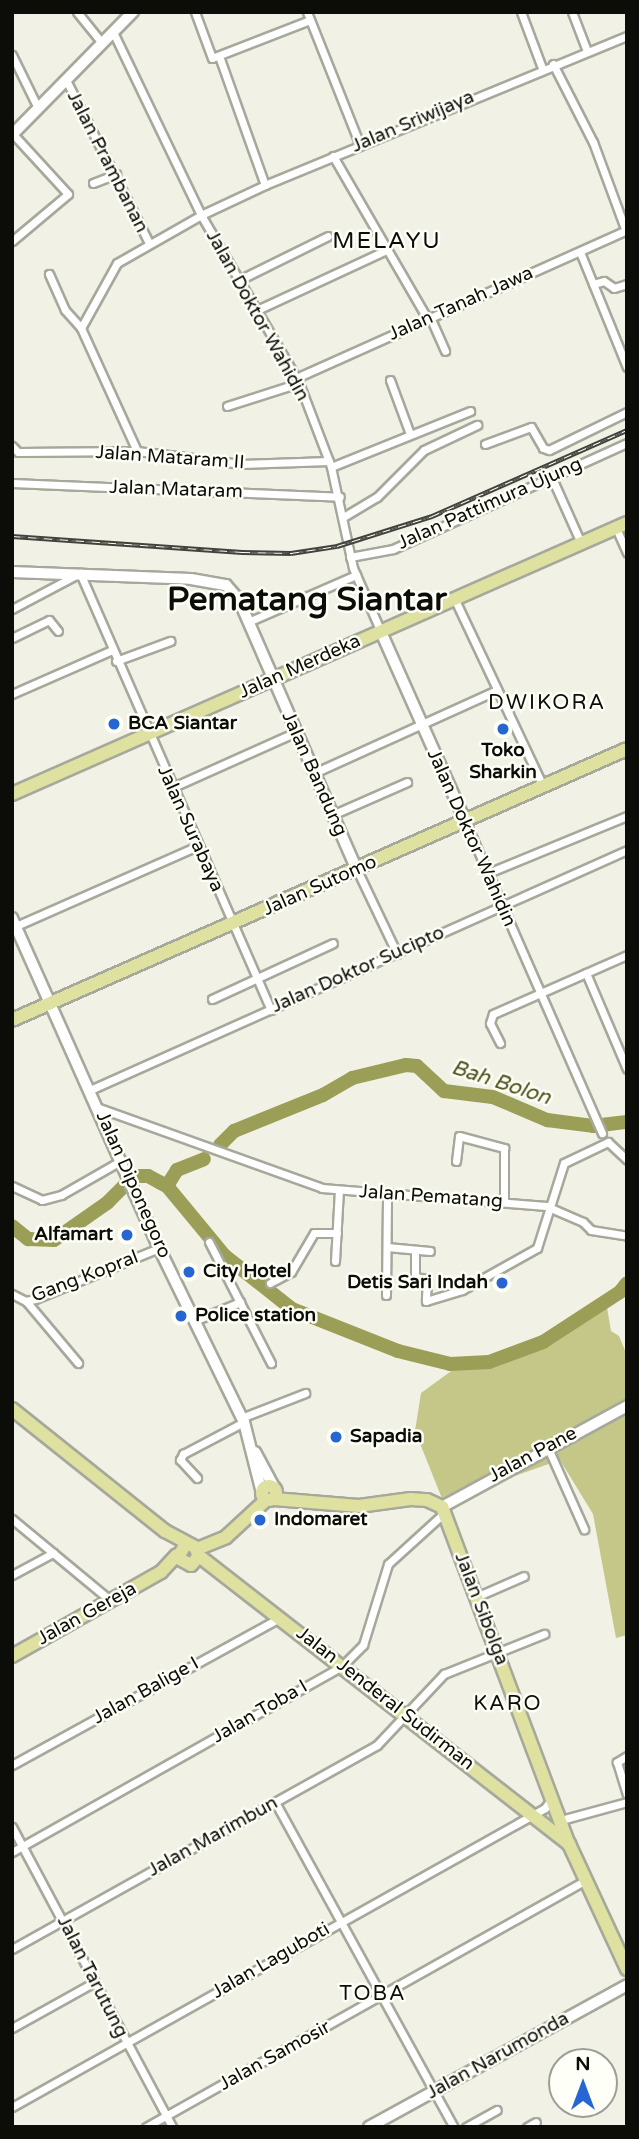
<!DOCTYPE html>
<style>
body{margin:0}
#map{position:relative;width:639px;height:2139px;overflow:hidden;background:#f1f2e5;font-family:"Varela Round",sans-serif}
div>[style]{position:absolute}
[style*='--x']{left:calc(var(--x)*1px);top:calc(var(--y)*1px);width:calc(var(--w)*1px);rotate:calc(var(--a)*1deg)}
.green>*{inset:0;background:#c4c788}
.river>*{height:14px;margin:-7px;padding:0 7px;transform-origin:7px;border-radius:7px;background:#9b9e56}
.roads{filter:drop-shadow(2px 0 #a7a89c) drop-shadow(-2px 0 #a7a89c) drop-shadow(0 2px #a7a89c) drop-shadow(0 -2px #a7a89c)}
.street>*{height:7px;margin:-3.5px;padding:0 3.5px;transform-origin:3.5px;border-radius:3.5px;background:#fff}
.secondary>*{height:10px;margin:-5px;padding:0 5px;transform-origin:5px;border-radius:5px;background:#fff}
.primary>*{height:12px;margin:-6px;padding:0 6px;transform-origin:6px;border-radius:6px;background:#dfe1a0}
.primary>.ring{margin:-6px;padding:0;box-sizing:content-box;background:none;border:12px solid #dfe1a0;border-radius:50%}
.rail>*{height:5px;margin-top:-2.5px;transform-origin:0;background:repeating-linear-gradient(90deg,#fefff7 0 8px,#41423c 0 16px);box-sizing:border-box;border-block:2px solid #41423c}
.dots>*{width:19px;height:19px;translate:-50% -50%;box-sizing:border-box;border:4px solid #fefff7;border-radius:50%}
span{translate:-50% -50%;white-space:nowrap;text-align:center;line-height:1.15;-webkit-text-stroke:5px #fefff7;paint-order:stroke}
.street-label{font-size:19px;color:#0c0d09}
.poi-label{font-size:19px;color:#0c0d09;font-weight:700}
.left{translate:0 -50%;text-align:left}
.right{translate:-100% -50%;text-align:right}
.neighbourhood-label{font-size:21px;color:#0c0d09;letter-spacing:2px}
.water-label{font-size:21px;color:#4d4e17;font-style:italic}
.quarter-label{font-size:23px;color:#0c0d09;letter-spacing:2px}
.town-label{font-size:33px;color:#0c0d09;font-weight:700}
.frame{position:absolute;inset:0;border:14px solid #0c0d09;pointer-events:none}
.north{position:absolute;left:548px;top:2048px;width:70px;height:70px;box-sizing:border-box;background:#fefff7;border:2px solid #9d9e98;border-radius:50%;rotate:0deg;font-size:19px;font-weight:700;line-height:28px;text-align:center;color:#0c0d09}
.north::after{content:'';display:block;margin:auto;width:24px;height:32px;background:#2665d2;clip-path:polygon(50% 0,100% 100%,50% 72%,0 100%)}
</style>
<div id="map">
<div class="green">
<i style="clip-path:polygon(607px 1307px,611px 1331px,619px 1336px,627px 1355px,627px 1635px,616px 1638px,593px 1514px,560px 1460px,443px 1501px,415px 1431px,421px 1393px,454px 1369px,492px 1366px,541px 1347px)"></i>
</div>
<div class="river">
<i style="--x:220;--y:1145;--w:20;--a:-45"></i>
<i style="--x:234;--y:1131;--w:96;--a:-22"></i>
<i style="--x:323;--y:1095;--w:34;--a:-30"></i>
<i style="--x:352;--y:1078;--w:56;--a:-13.5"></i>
<i style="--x:406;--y:1065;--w:11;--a:5"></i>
<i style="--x:417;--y:1066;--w:37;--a:43"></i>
<i style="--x:444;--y:1091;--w:49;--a:7"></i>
<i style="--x:493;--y:1097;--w:59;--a:23.1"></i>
<i style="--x:547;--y:1120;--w:46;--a:7.4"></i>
<i style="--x:593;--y:1126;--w:34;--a:-7"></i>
<i style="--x:159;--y:1182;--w:9;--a:27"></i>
<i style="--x:167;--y:1186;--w:19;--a:-58"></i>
<i style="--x:177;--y:1170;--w:29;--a:-22"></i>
<i style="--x:12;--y:1226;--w:21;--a:39"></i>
<i style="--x:28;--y:1239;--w:26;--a:2"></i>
<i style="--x:54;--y:1240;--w:65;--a:-34.9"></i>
<i style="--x:107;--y:1203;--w:38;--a:-45"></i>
<i style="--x:134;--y:1176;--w:14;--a:0"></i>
<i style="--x:148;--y:1176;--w:21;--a:28"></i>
<i style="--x:167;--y:1186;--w:91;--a:50.4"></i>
<i style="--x:225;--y:1256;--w:85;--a:38.3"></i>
<i style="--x:292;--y:1309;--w:114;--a:21.6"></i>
<i style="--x:398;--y:1351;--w:54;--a:14"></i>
<i style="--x:450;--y:1364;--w:39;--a:-3"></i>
<i style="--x:489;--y:1362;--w:58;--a:-20.3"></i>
<i style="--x:543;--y:1342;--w:92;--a:-33"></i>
<i style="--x:620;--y:1292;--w:11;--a:-52"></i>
</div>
<div class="roads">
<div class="street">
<i style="--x:77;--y:12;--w:40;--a:51"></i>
<i style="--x:195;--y:12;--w:49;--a:69.7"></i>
<i style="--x:212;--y:58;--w:105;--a:-21.2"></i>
<i style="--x:307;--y:12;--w:143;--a:68.3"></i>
<i style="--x:521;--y:12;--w:60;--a:69.4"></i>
<i style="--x:572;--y:12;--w:42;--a:69"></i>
<i style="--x:113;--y:32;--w:203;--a:64.3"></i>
<i style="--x:201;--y:215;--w:194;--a:59.7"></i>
<i style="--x:299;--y:383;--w:90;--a:69.1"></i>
<i style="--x:331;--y:467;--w:103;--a:77.7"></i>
<i style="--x:353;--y:568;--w:70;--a:66.4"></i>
<i style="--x:12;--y:55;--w:59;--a:63.9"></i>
<i style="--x:219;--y:56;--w:137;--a:70.4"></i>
<i style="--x:553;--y:64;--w:88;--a:62.9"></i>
<i style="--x:593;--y:142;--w:95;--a:69.7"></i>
<i style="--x:66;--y:80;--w:183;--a:63"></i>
<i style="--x:333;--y:156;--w:187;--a:59.9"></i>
<i style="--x:93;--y:183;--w:25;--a:-21"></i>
<i style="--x:12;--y:241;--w:73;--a:-40"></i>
<i style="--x:68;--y:194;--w:81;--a:-132.5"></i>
<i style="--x:580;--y:252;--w:124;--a:67.8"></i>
<i style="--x:49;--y:274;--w:39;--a:66"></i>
<i style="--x:65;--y:310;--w:24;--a:48"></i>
<i style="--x:239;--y:280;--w:99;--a:-26.3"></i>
<i style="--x:593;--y:284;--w:11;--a:-15"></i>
<i style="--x:604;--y:281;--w:12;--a:35"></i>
<i style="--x:614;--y:288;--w:14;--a:-17"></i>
<i style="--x:257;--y:310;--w:140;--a:-24.9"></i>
<i style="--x:430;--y:317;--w:37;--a:66"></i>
<i style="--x:296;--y:378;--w:363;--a:-24.1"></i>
<i style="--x:390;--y:380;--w:58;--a:69.7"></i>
<i style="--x:227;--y:406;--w:76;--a:-17.7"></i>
<i style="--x:485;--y:444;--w:49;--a:-20.3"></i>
<i style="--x:531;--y:427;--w:24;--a:60"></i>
<i style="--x:543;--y:448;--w:6;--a:18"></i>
<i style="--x:549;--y:450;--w:87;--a:-26"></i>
<i style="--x:12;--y:446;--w:8;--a:45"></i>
<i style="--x:18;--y:452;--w:119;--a:-0.5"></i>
<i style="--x:137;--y:451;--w:105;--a:7.1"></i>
<i style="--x:241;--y:464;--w:88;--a:-2"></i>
<i style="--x:137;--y:451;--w:135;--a:-114.5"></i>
<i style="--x:81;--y:328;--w:74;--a:-61"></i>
<i style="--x:117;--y:263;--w:97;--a:-29.7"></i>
<i style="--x:201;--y:215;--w:71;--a:-25.1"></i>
<i style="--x:265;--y:185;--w:391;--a:-22.4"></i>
<i style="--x:331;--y:467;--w:150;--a:-21.9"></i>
<i style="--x:551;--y:476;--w:73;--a:65.9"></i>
<i style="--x:12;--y:483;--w:328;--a:2.4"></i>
<i style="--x:345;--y:516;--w:37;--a:-31"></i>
<i style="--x:377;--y:497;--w:66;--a:-45"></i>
<i style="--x:424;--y:450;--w:59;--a:-25.3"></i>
<i style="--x:616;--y:528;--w:27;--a:66"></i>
<i style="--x:350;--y:557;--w:44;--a:-10.5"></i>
<i style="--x:393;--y:549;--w:257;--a:-24.4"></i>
<i style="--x:455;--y:600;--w:206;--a:64.7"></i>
<i style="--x:12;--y:609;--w:77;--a:-27.9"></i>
<i style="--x:80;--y:573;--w:477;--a:66.4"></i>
<i style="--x:248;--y:622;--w:118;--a:-23.5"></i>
<i style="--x:12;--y:638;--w:41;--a:-25.9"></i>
<i style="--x:49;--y:620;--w:14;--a:51"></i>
<i style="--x:116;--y:661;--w:58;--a:-20.3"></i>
<i style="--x:12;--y:694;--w:109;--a:-23.7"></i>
<i style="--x:314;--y:773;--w:201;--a:-24.4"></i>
<i style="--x:171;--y:788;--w:137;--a:-24.1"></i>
<i style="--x:332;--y:815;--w:82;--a:-23.7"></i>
<i style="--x:465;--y:821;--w:341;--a:66.3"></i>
<i style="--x:357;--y:870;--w:93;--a:64.5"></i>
<i style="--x:488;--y:873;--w:150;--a:-22.3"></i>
<i style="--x:16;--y:926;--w:198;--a:-23.8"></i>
<i style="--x:586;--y:973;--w:104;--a:66.9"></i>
<i style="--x:212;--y:999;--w:133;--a:-24.8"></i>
<i style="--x:500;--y:1043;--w:22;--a:-117"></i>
<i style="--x:490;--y:1023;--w:9;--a:-72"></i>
<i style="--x:493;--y:1014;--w:146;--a:-23.8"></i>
<i style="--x:90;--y:1090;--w:588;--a:-24.08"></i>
<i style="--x:99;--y:1108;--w:237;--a:19.7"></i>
<i style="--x:322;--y:1188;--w:225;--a:4.6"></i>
<i style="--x:546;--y:1206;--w:40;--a:23.4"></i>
<i style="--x:583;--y:1222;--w:11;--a:45"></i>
<i style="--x:591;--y:1230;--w:36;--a:9"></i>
<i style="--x:456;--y:1161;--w:25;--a:-83"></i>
<i style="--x:459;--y:1136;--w:47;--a:14.9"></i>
<i style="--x:504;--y:1148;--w:54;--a:90"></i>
<i style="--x:12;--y:1186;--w:33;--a:25"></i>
<i style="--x:42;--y:1200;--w:20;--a:-15"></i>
<i style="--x:61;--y:1195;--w:70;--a:-29.8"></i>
<i style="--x:209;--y:1242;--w:136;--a:62.9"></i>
<i style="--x:387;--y:1247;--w:43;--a:5.3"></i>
<i style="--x:415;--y:1250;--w:27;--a:90"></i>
<i style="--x:415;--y:1277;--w:12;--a:9"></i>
<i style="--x:427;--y:1279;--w:22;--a:93"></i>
<i style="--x:426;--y:1301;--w:38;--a:-17"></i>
<i style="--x:462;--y:1290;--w:86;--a:-29.2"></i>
<i style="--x:537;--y:1248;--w:89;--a:-72.4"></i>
<i style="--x:564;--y:1163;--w:49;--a:-25.5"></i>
<i style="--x:608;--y:1142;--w:26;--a:43"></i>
<i style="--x:335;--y:1261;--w:71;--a:-86.8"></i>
<i style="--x:270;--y:1283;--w:24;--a:-28"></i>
<i style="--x:291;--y:1272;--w:45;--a:-59.5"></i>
<i style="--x:314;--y:1233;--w:23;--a:0"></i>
<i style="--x:12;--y:1294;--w:16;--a:27"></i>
<i style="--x:26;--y:1301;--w:9;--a:-13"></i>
<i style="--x:35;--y:1299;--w:134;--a:-22.4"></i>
<i style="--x:386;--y:1295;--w:101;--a:-89.4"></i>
<i style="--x:26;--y:1301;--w:81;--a:50"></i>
<i style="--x:194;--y:1321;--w:50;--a:-22.4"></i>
<i style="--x:241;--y:1418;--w:69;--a:-21.3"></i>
<i style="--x:548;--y:1448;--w:89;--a:66"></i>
<i style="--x:197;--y:1478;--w:25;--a:-133"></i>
<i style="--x:180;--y:1460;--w:7;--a:-63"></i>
<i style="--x:183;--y:1454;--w:69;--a:-27.7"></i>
<i style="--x:12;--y:1519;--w:129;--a:39.6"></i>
<i style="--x:12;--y:1575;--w:47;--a:-28.2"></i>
<i style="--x:476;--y:1597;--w:52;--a:-23.6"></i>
<i style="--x:627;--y:1756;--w:12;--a:149"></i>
<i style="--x:617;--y:1762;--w:34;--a:73"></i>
<i style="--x:12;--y:1765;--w:305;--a:-28.8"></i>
<i style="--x:275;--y:1802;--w:371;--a:61.2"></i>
<i style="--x:561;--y:1820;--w:68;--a:-15.3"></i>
<i style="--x:12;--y:1827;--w:340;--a:61.9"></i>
<i style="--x:12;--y:1852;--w:379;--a:-29.4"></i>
<i style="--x:342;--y:1666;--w:30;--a:-45"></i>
<i style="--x:363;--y:1645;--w:85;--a:-72.8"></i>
<i style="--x:388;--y:1564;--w:76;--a:-42.3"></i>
<i style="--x:12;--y:1949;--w:418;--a:-29.2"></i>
<i style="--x:377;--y:1745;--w:98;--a:-46.7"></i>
<i style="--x:444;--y:1674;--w:108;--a:-21.8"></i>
<i style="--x:12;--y:2028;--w:93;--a:-29.1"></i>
<i style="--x:12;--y:2107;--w:611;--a:-29.29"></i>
<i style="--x:545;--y:1808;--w:11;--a:-56"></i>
<i style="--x:146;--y:2127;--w:505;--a:-29.31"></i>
<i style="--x:466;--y:2127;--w:35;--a:-29"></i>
<i style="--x:527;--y:2127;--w:10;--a:-29"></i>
</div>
<div class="secondary">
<i style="--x:12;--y:135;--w:173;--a:-45.5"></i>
<i style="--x:12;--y:572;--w:179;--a:2.2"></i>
<i style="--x:191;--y:579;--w:36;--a:10"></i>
<i style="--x:226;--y:585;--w:20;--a:49"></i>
<i style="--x:239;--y:600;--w:295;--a:66.4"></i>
<i style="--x:381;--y:632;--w:207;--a:66"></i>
<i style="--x:12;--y:918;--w:361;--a:66"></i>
<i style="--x:159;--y:1248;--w:194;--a:64"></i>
<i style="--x:244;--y:1422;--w:73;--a:75.8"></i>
<i style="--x:255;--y:1452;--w:42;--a:61.6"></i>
<i style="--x:442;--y:1507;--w:211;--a:-28.6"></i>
<i style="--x:369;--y:2127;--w:294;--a:-28.8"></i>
</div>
<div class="primary">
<i style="--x:12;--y:794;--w:672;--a:-23.78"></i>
<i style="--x:12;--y:1020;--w:672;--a:-23.78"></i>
<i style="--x:12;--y:1409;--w:196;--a:38.6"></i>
<i style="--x:165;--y:1531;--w:34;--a:28"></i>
<i style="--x:195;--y:1547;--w:10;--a:66"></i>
<i style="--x:199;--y:1556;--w:12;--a:132"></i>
<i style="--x:191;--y:1565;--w:15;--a:-152"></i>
<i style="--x:178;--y:1558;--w:15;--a:-62"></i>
<i class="ring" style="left:262px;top:1486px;width:2px;height:2px"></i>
<i style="--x:274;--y:1499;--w:85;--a:4.7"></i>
<i style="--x:359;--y:1506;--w:52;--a:-7.7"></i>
<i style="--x:411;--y:1499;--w:16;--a:4"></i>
<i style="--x:427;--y:1500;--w:17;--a:25"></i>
<i style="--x:442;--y:1507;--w:360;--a:69.4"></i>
<i style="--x:569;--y:1844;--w:138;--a:65.1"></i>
<i style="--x:197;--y:1549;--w:31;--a:-22"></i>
<i style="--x:226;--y:1537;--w:54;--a:-42.8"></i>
<i style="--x:199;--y:1556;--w:469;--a:37.9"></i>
<i style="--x:12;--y:1656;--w:171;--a:-29.4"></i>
<i style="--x:161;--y:1572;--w:23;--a:-47"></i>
</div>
</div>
<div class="rail">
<i style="--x:12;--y:536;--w:231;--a:4"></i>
<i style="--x:242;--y:552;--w:49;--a:1.2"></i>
<i style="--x:291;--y:553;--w:47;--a:-8.7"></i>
<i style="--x:337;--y:546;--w:100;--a:-17.5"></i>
<i style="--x:432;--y:516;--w:213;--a:-23.8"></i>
</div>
<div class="dots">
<i style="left:114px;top:724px;background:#2665d2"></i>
<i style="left:503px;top:729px;background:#2665d2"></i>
<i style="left:127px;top:1235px;background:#2665d2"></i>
<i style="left:189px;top:1272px;background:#2665d2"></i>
<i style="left:502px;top:1283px;background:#2665d2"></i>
<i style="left:181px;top:1316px;background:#2665d2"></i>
<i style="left:336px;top:1437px;background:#2665d2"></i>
<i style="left:260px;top:1520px;background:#2665d2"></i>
</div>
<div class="street-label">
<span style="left:413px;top:122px;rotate:-23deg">Jalan Sriwijaya</span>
<span style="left:107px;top:162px;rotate:63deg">Jalan Prambanan</span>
<span style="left:461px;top:304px;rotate:-24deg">Jalan Tanah Jawa</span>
<span style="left:257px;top:316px;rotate:61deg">Jalan Doktor Wahidin</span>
<span style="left:170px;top:458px;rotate:4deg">Jalan Mataram II</span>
<span style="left:176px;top:490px;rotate:2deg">Jalan Mataram</span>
<span style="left:490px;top:504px;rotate:-24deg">Jalan Pattimura Ujung</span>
<span style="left:300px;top:667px;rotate:-24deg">Jalan Merdeka</span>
<span style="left:314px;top:774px;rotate:66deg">Jalan Bandung</span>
<span style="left:190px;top:829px;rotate:66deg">Jalan Surabaya</span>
<span style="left:471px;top:838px;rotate:66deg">Jalan Doktor Wahidin</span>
<span style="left:320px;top:886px;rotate:-24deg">Jalan Sutomo</span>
<span style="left:358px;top:970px;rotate:-24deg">Jalan Doktor Sucipto</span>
<span style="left:133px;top:1185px;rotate:66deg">Jalan Diponegoro</span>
<span style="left:431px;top:1197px;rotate:4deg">Jalan Pematang</span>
<span style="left:85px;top:1277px;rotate:-21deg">Gang Kopral</span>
<span style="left:533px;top:1455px;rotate:-28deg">Jalan Pane</span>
<span style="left:481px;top:1609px;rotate:69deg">Jalan Sibolga</span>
<span style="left:87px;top:1614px;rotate:-29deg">Jalan Gereja</span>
<span style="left:146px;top:1691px;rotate:-29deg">Jalan Balige I</span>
<span style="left:385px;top:1699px;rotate:38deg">Jalan Jenderal Sudirman</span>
<span style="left:260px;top:1712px;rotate:-30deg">Jalan Toba I</span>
<span style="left:213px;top:1837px;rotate:-29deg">Jalan Marimbun</span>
<span style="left:271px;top:1961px;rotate:-30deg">Jalan Laguboti</span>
<span style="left:92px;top:1977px;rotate:63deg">Jalan Tarutung</span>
<span style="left:275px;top:2056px;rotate:-29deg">Jalan Samosir</span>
<span style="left:498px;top:2056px;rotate:-29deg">Jalan Narumonda</span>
</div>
<div class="poi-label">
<span class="left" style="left:128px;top:724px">BCA Siantar</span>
<span style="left:503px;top:762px">Toko<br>Sharkin</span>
<span class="right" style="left:113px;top:1235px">Alfamart</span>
<span class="left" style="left:203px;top:1272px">City Hotel</span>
<span class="right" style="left:488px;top:1283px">Detis Sari Indah</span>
<span class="left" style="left:195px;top:1316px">Police station</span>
<span class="left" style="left:350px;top:1437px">Sapadia</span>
<span class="left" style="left:274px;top:1520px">Indomaret</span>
</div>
<div class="neighbourhood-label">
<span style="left:547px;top:703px">DWIKORA</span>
<span style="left:508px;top:1704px">KARO</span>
<span style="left:373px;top:1994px">TOBA</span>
</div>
<div class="water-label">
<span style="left:501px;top:1083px;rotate:18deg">Bah Bolon</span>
</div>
<div class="quarter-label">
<span style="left:387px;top:241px">MELAYU</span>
</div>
<div class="town-label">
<span style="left:307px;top:600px">Pematang Siantar</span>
</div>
<div class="frame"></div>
<div class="north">N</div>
</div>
